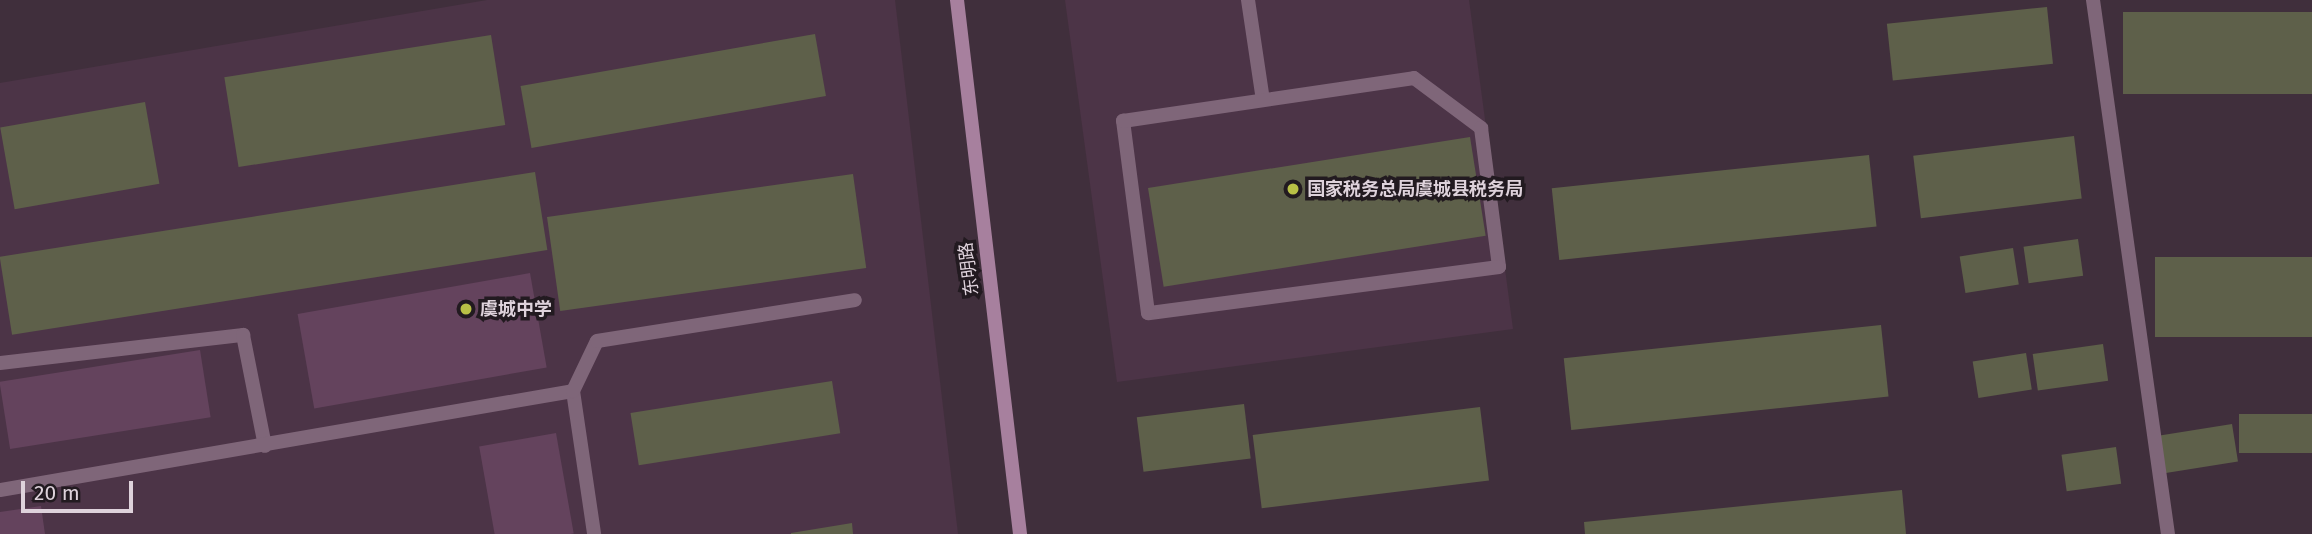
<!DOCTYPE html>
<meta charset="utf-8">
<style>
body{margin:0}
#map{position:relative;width:2312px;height:534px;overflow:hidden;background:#402f3c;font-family:"Fira Sans","Noto Sans SC",sans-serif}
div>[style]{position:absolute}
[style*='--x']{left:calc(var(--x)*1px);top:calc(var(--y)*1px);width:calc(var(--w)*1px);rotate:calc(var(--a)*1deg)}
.built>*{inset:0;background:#4c3447}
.green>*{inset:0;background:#64435d;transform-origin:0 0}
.building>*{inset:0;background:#5e604a;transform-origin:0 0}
.service>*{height:14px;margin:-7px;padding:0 7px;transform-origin:7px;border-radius:7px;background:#7f6679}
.secondary>*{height:14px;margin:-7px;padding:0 7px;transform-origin:7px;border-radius:7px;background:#a7809e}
.dots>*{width:19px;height:19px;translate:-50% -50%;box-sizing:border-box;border:4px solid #221a20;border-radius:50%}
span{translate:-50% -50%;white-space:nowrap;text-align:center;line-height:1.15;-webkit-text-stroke:7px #221a20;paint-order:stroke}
.poi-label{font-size:18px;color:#ded2db;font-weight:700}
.left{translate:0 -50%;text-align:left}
.street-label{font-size:18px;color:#ded2db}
.scale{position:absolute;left:21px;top:481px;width:112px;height:32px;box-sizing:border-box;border:4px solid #ded2db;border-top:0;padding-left:9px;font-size:21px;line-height:24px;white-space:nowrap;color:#ded2db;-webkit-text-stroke:5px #221a20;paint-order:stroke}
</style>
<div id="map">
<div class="built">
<i style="clip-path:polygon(487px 0,895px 0,958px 534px,0 534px,0 83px)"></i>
<i style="clip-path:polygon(1065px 0,1469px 0,1513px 329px,1117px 382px)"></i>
</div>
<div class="green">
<i style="left:530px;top:273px;width:96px;height:236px;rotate:80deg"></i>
<i style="left:200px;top:350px;width:68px;height:203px;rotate:81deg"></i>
<i style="left:556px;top:433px;width:102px;height:78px;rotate:80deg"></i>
<i style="clip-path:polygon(41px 506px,45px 534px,0 534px,0 512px)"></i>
</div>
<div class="building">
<i style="left:2047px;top:7px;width:57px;height:161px;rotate:84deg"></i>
<i style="left:2312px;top:12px;width:82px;height:189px;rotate:90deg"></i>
<i style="left:815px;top:34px;width:63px;height:299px;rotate:80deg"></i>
<i style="left:491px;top:35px;width:91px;height:270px;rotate:81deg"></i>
<i style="left:145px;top:102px;width:83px;height:147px;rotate:80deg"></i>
<i style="left:2074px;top:136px;width:63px;height:162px;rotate:83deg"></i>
<i style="left:1470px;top:137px;width:100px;height:326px;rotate:81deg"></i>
<i style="left:1869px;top:155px;width:72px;height:319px;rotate:84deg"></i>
<i style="left:535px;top:172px;width:79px;height:542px;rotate:81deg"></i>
<i style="left:853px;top:174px;width:95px;height:309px;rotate:82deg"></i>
<i style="left:2078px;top:239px;width:37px;height:55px;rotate:82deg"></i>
<i style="left:2013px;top:248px;width:37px;height:54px;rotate:81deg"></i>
<i style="left:2312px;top:257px;width:80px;height:157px;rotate:90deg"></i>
<i style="left:1881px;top:325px;width:72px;height:319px;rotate:84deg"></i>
<i style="left:2103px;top:344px;width:37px;height:71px;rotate:82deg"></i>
<i style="left:2026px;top:353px;width:37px;height:54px;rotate:81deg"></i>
<i style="left:832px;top:381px;width:53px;height:204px;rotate:81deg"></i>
<i style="left:1244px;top:404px;width:55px;height:108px;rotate:83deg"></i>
<i style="left:1480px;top:407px;width:74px;height:229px;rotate:83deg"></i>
<i style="left:2312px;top:414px;width:39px;height:73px;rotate:90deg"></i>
<i style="left:2232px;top:424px;width:38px;height:73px;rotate:81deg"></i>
<i style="left:2116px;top:447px;width:37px;height:55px;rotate:82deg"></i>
<i style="clip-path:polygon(1902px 490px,1906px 534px,1585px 534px,1584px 522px)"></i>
<i style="clip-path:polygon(852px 523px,853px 534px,791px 534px,791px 533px)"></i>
</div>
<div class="service">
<i style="--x:1248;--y:0;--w:101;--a:81.5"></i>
<i style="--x:2093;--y:0;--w:539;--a:82.01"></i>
<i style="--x:1414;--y:78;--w:84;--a:36.7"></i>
<i style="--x:1481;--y:128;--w:140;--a:82.6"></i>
<i style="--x:1499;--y:267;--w:354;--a:172.5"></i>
<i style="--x:1148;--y:313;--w:194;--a:-97.4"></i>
<i style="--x:1123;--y:121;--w:294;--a:-8.4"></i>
<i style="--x:0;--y:363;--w:245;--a:-6.6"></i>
<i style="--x:243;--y:335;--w:113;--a:78.8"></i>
<i style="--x:573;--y:391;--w:145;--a:81.6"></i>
<i style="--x:0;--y:490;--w:581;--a:-9.8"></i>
<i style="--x:573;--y:391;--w:55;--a:-64.4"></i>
<i style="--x:597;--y:341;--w:261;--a:-9"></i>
</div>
<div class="secondary">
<i style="--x:957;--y:0;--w:538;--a:83.27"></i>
</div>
<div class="dots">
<i style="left:1293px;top:189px;background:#b9c046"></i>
<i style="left:466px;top:309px;background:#b9c046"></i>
</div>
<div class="poi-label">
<span class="left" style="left:1307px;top:189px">国家税务总局虞城县税务局</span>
<span class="left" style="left:480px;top:309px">虞城中学</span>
</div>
<div class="street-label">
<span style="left:969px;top:269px;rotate:-97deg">东明路</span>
</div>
<div class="scale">20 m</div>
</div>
